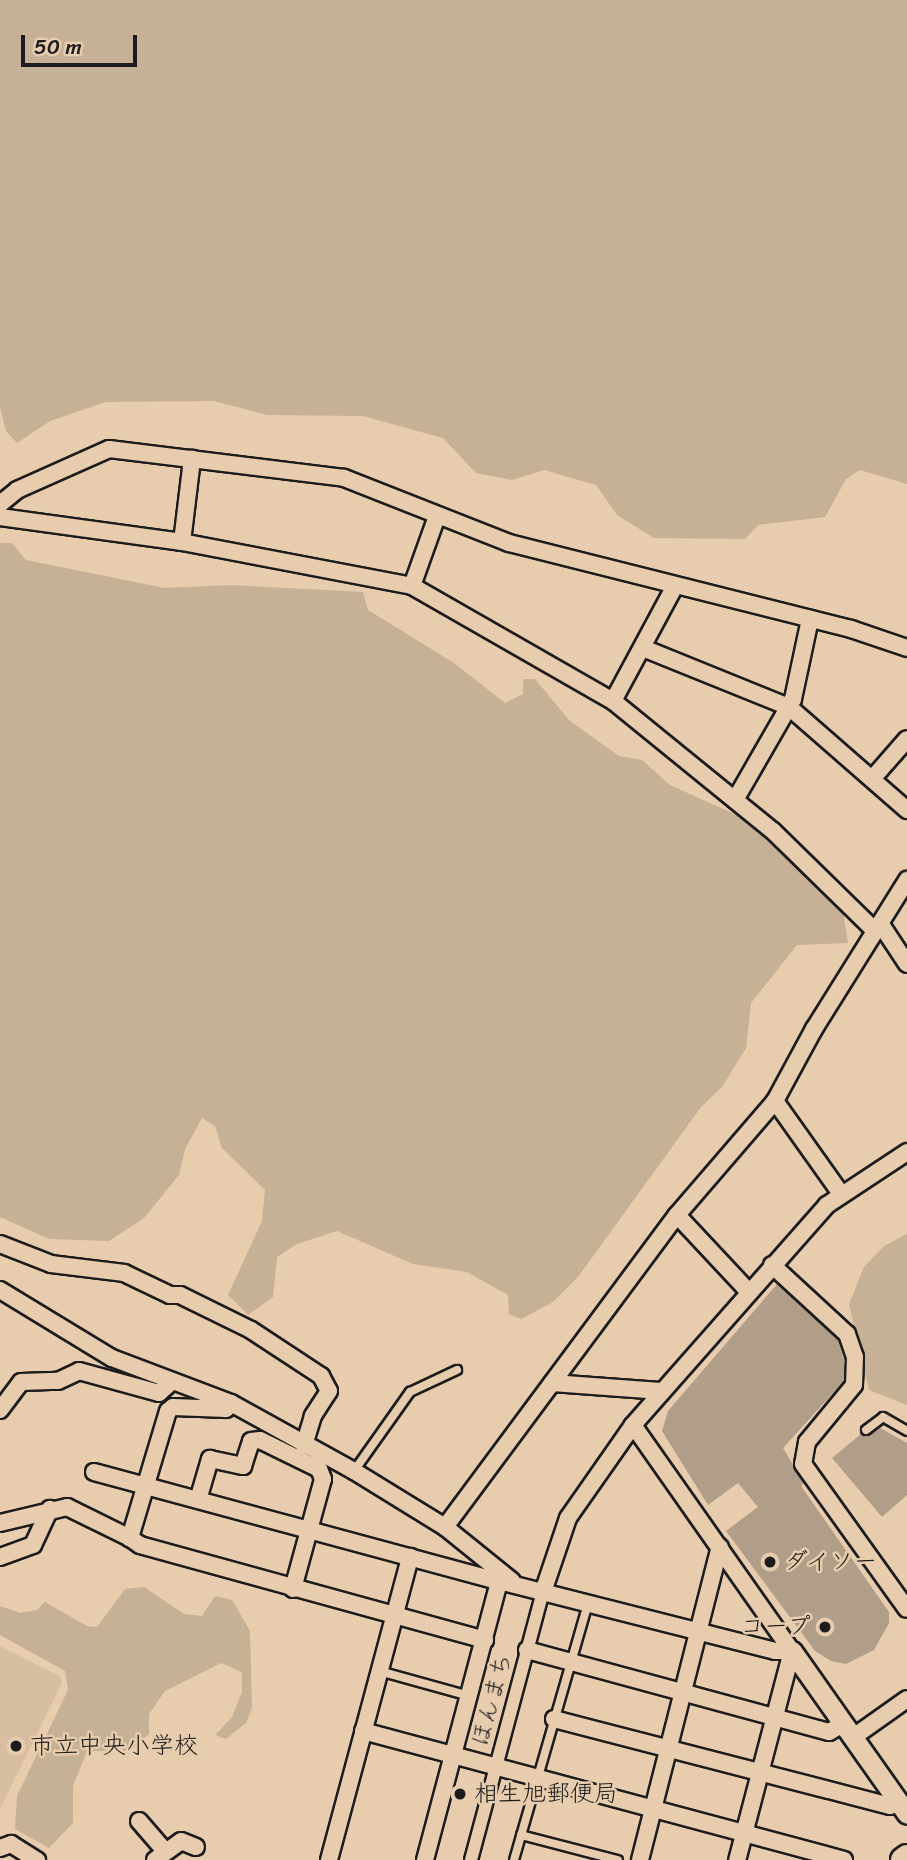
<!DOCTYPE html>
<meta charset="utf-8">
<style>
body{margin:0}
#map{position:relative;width:907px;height:1860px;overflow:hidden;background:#e7ccae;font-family:Sriracha,"Klee One",sans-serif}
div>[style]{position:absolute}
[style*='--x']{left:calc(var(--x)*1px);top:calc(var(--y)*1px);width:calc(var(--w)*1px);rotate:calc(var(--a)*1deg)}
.built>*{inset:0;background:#d7bea3}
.green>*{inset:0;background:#c6b096}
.building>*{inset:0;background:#b19e88}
.roads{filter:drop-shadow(2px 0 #1c1c1c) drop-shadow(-2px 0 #1c1c1c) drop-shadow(0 2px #1c1c1c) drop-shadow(0 -2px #1c1c1c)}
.service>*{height:8px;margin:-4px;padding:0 4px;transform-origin:4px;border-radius:4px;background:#e7ccae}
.pedestrian>*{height:12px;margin:-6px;padding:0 6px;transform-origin:6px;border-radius:6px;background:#e7ccae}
.minor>*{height:16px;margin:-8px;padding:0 8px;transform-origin:8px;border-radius:8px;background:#e7ccae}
.tertiary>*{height:19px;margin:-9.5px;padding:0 9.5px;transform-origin:9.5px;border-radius:9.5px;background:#e7ccae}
.primary>*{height:24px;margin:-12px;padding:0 12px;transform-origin:12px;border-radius:12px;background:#e7ccae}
.dots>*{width:19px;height:19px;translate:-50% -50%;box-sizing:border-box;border:4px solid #e7ccae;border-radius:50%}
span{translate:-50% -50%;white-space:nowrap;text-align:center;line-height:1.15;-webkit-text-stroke:5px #e7ccae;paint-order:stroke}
.poi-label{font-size:24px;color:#1c1c1c}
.left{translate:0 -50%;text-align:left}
.right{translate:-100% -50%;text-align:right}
.street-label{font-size:24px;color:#1c1c1c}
.scale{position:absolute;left:21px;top:35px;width:116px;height:32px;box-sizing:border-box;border:4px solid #1c1c1c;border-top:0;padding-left:9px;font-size:21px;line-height:24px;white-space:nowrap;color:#1c1c1c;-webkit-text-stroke:5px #e7ccae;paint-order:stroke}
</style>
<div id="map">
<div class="built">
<i style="clip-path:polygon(0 1646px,60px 1676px,62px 1683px,0 1809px)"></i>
</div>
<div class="green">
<i style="clip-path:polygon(0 0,907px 0,907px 484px,860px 470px,846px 479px,825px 517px,758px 525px,745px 539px,654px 538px,617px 515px,596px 485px,544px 470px,512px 480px,476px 473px,443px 438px,363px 416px,267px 415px,214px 401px,106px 402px,50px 421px,17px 443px,6px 431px,0 407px)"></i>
<i style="clip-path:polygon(0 543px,12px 543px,26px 560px,164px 588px,232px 585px,363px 592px,368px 610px,454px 663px,505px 703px,523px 694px,523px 679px,535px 679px,570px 721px,619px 756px,642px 760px,670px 785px,743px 818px,843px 911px,848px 943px,797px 945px,751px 1003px,746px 1048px,722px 1087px,701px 1107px,578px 1277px,553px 1302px,521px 1319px,509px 1314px,508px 1295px,467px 1272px,413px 1264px,337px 1231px,297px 1244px,277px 1257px,273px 1297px,248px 1315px,228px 1295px,262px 1221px,265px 1190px,222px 1148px,215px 1126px,202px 1118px,185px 1149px,179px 1175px,144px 1218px,109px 1241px,49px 1239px,0 1217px)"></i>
<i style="clip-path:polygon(907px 1234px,907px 1405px,869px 1390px,849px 1304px,864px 1267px,884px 1246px)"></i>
<i style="clip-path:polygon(144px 1587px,184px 1614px,202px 1616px,215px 1596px,232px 1600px,250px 1631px,252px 1708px,246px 1723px,226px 1739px,215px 1735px,232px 1717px,242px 1692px,242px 1672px,221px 1663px,165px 1691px,149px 1714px,149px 1734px,130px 1751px,87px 1751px,73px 1786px,73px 1823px,49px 1848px,15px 1829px,17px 1796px,68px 1690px,65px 1671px,0 1635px,0 1606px,20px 1613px,37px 1610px,45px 1602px,87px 1626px,97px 1627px,125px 1589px)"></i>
</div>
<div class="building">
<i style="clip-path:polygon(777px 1284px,838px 1340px,844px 1359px,844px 1381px,783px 1448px,804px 1483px,801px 1486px,889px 1612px,889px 1623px,874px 1650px,846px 1664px,831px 1661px,815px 1651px,726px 1531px,758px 1507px,738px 1483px,708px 1505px,662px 1431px,668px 1411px)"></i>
<i style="clip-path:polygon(880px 1428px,907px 1443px,907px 1495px,882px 1517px,832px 1458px,861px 1434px,867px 1437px)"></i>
</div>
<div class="roads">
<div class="service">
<i style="--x:866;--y:1430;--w:21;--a:-37"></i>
<i style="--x:883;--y:1417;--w:28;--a:30"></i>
<i style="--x:354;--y:1471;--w:97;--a:-54.7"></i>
<i style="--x:410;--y:1392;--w:52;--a:-25.1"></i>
<i style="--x:379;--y:1671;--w:94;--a:15.4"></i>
<i style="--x:521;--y:1835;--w:100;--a:14.5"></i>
<i style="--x:514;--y:1860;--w:267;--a:-73.9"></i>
</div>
<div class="pedestrian">
<i style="--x:471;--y:1860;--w:278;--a:-75"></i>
</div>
<div class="minor">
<i style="--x:0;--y:504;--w:22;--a:-39"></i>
<i style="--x:17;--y:490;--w:101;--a:-24"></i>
<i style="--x:109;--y:449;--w:237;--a:7"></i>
<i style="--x:344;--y:478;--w:177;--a:21.5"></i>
<i style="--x:509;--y:543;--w:353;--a:14.1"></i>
<i style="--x:851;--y:629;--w:59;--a:18.7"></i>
<i style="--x:0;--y:517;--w:184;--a:7.8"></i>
<i style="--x:182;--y:542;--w:234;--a:10.8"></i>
<i style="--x:412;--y:586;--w:232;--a:29.8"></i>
<i style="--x:613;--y:701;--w:206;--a:39.1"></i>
<i style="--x:773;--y:831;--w:143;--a:44.4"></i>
<i style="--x:182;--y:542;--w:84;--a:-83.1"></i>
<i style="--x:412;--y:586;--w:74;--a:-70.3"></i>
<i style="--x:643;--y:648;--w:157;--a:22"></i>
<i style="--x:789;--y:707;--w:157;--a:41.1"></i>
<i style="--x:613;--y:701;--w:131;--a:-61.7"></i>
<i style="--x:872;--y:779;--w:53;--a:-48.8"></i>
<i style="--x:735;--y:800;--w:116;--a:-60.1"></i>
<i style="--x:793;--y:699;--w:82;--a:-78"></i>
<i style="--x:880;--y:923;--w:49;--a:56.6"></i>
<i style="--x:775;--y:1101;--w:114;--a:54.6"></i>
<i style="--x:677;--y:1215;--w:105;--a:46.9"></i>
<i style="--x:0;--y:1244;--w:55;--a:21.4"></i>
<i style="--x:51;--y:1264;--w:74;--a:7"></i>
<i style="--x:124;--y:1273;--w:51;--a:25.6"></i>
<i style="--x:170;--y:1295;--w:10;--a:0"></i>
<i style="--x:180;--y:1295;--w:79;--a:26.2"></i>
<i style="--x:251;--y:1330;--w:84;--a:33.3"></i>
<i style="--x:321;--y:1376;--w:17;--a:62"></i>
<i style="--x:329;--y:1391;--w:30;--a:123"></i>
<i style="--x:313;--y:1416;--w:31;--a:107"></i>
<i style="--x:772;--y:1265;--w:102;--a:42.6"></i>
<i style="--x:847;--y:1334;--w:24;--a:71"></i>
<i style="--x:855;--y:1357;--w:28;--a:92"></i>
<i style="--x:854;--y:1385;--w:74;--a:129.5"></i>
<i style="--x:807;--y:1442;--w:22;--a:100"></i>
<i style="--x:803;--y:1464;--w:178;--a:54.4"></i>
<i style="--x:0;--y:1290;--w:131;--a:31.3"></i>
<i style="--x:112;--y:1358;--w:127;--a:20.7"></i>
<i style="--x:231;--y:1403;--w:141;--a:28.9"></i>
<i style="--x:354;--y:1471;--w:107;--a:31.6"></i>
<i style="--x:445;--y:1527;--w:86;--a:38.9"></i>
<i style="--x:552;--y:1383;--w:109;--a:4.2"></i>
<i style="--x:231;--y:1403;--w:8;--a:130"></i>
<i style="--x:226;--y:1409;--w:53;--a:-177.8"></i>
<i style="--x:173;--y:1407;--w:6;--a:141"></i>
<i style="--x:168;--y:1411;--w:133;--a:106.7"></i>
<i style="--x:130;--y:1538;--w:12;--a:35"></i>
<i style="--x:140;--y:1545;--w:358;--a:15.4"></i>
<i style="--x:0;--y:1410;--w:35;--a:-53"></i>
<i style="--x:21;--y:1382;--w:37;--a:-2"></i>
<i style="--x:58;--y:1381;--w:23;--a:-25"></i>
<i style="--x:79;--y:1371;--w:83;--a:15.4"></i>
<i style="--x:159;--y:1393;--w:15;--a:-42"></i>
<i style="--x:633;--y:1425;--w:276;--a:54.9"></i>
<i style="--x:792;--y:1651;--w:216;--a:104.7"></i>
<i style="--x:94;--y:1472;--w:419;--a:15.1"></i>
<i style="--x:499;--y:1581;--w:285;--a:14.2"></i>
<i style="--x:775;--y:1651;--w:17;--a:0"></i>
<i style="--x:198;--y:1500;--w:43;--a:-73.7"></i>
<i style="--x:210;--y:1459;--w:34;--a:12"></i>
<i style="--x:243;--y:1466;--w:26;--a:-72"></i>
<i style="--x:251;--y:1441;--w:9;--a:-6"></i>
<i style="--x:260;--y:1440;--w:66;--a:26.2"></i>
<i style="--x:319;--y:1469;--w:11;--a:68"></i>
<i style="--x:323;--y:1479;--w:114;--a:105.3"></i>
<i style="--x:0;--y:1523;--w:69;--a:-13.4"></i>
<i style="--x:67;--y:1507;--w:70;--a:26.2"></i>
<i style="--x:445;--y:1527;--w:389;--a:-53.4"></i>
<i style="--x:677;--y:1215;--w:150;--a:-49.3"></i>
<i style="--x:775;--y:1101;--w:82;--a:-61.6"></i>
<i style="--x:814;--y:1029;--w:176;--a:-58"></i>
<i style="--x:0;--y:1557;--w:35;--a:-20"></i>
<i style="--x:33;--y:1545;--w:40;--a:-65"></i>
<i style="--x:543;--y:1592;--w:78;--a:-71.3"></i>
<i style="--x:568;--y:1518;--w:113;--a:-55"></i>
<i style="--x:633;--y:1425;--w:293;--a:-48.6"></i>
<i style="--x:827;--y:1205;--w:96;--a:-33.5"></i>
<i style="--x:527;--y:1650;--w:313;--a:15.2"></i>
<i style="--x:829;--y:1732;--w:16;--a:-30"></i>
<i style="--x:554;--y:1719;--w:347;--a:14.5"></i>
<i style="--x:890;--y:1806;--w:9;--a:-27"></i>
<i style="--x:363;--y:1731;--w:498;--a:15"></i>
<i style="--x:852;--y:1738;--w:67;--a:-35.3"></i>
<i style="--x:139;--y:1821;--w:38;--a:49"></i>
<i style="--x:0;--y:1848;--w:12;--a:-20"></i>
<i style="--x:11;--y:1844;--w:31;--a:32"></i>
<i style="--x:155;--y:1860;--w:32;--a:-36"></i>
<i style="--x:181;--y:1841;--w:16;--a:22"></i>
<i style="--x:329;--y:1860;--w:314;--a:-75"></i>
<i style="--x:425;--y:1860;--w:289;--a:-75.1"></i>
<i style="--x:640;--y:1860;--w:323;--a:-75.7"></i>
</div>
<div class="tertiary">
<i style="--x:792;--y:1651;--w:199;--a:54.8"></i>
</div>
<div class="primary">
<i style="--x:903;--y:1860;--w:5;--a:-37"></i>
</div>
</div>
<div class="dots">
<i style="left:770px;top:1562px;background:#1c1c1c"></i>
<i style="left:825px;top:1627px;background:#1c1c1c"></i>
<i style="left:16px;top:1746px;background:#1c1c1c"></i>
<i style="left:460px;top:1794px;background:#1c1c1c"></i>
</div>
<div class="poi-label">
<span class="left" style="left:784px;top:1562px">ダイソー</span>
<span class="right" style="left:811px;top:1627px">コープ</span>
<span class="left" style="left:30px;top:1746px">市立中央小学校</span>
<span class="left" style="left:474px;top:1794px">相生旭郵便局</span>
</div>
<div class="street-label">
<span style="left:492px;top:1700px;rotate:-75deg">ほんまち</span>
</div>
<div class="scale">50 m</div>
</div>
